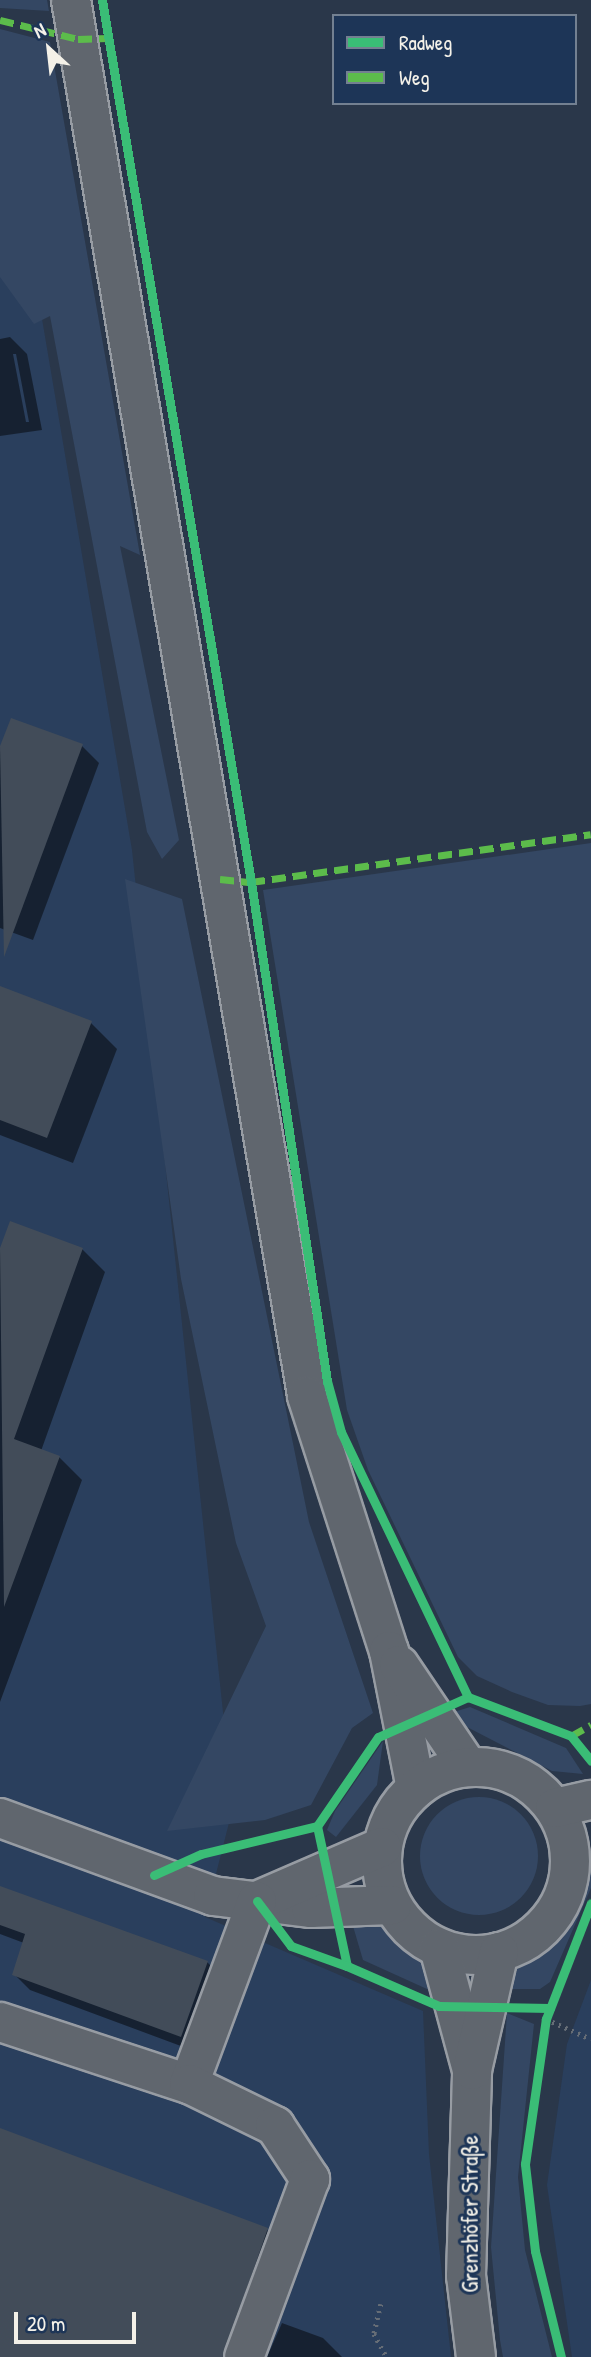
<!DOCTYPE html>
<meta charset="utf-8">
<style>
body{margin:0}
#map{position:relative;width:591px;height:2357px;overflow:hidden;background:#2a374a;font-family:"Patrick Hand",sans-serif}
div>[style]{position:absolute}
[style*='--x']{left:calc(var(--x)*1px);top:calc(var(--y)*1px);width:calc(var(--w)*1px);rotate:calc(var(--a)*1deg)}
.built>*{inset:0;background:#2a3f5d}
.green>*{inset:0;background:#344763}
.round{border-radius:50%}
.shadow>*{inset:0;background:#0007}
.building>*{inset:0;background:#424c59}
.path>*{height:4.5px;margin-top:-2.25px;transform-origin:0;background:repeating-linear-gradient(90deg,#666d76 0 2px,transparent 0 7px)}
.roads{filter:drop-shadow(2px 0 #979ca3) drop-shadow(-2px 0 #979ca3) drop-shadow(0 2px #979ca3) drop-shadow(0 -2px #979ca3)}
.minor>*{height:38px;margin:-19px;padding:0 19px;transform-origin:19px;border-radius:19px;background:#60666e}
.minor>.ring{margin:-19px;padding:0;box-sizing:content-box;background:none;border:38px solid #60666e;border-radius:50%}
.quiet>*{height:7px;margin-top:-3.5px;transform-origin:0;background:repeating-linear-gradient(90deg,#5cbc4b 0 14px,transparent 0 21px)}
.cycleway>*{height:9px;margin:-4.5px;padding:0 4.5px;transform-origin:4.5px;border-radius:4.5px;background:#3abd76}
span{translate:-50% -50%;white-space:nowrap;text-align:center;line-height:1.15;-webkit-text-stroke:6px #1d3557;paint-order:stroke}
.street-label{font-size:23px;color:#f4f1e8}
.legend{position:absolute;left:332px;top:14px;width:245px;height:91px;box-sizing:border-box;background:#1d3557;border:2px solid #738091;margin:0;padding:9px 12px;list-style:none;font-size:21px;color:#f4f1e8}
.legend li{display:flex;align-items:center;gap:14px;height:35px}
.legend b{width:35px;border:2px solid #738091}
.north{position:absolute;left:14px;top:14px;width:70px;height:70px;-webkit-text-stroke:5px #1d3557;paint-order:stroke;rotate:333deg;font-size:19px;font-weight:700;line-height:28px;text-align:center;color:#f4f1e8}
.north::after{content:'';display:block;margin:auto;width:24px;height:32px;background:#f4f1e8;clip-path:polygon(50% 0,100% 100%,50% 72%,0 100%)}
.scale{position:absolute;left:14px;top:2312px;width:122px;height:32px;box-sizing:border-box;border:4px solid #f4f1e8;border-top:0;padding-left:9px;font-size:21px;line-height:24px;white-space:nowrap;color:#f4f1e8;-webkit-text-stroke:5px #1d3557;paint-order:stroke}
</style>
<div id="map">
<div class="built">
<i style="clip-path:polygon(0 71px,132px 850px,233px 1807px,205px 1917px,423px 2011px,429px 2154px,451px 2357px,0 2357px)"></i>
<i style="clip-path:polygon(591px 1980px,591px 2357px,572px 2357px,547px 2185px,567px 2044px)"></i>
</div>
<div class="green">
<i style="clip-path:polygon(0 0,47px 0,49px 11px,0 8px)"></i>
<i style="clip-path:polygon(0 29px,50px 42px,140px 555px,120px 546px,179px 840px,162px 859px,147px 832px,50px 316px,34px 324px,0 277px)"></i>
<i style="clip-path:polygon(591px 843px,591px 1704px,580px 1706px,548px 1705px,512px 1692px,477px 1676px,458px 1657px,368px 1470px,347px 1410px,263px 890px)"></i>
<i style="clip-path:polygon(125px 879px,182px 899px,309px 1522px,373px 1713px,352px 1728px,311px 1805px,265px 1820px,167px 1831px,266px 1626px,236px 1543px,181px 1279px)"></i>
<i style="clip-path:polygon(470px 1707px,566px 1748px,583px 1774px,552px 1771px,467px 1727px,454px 1712px)"></i>
<i style="clip-path:polygon(383px 1741px,377px 1785px,336px 1837px,327px 1830px,335px 1811px)"></i>
<i class="round" style="left:420px;top:1797px;width:118px;height:118px"></i>
<i style="clip-path:polygon(591px 1870px,591px 1888px,550px 1982px,540px 1989px,511px 1989px,517px 1969px,572px 1907px)"></i>
<i style="clip-path:polygon(350px 1916px,394px 1925px,434px 1974px,438px 1994px,363px 1960px)"></i>
<i style="clip-path:polygon(507px 2013px,534px 2024px,518px 2177px,525px 2250px,552px 2357px,503px 2357px,500px 2340px,491px 2247px)"></i>
</div>
<div class="shadow">
<i style="clip-path:polygon(evenodd,10px 337px,27px 354px,42px 430px,0 436px,0 339px,10px 337px,13px 354px,16px 354px,29px 422px,26px 422px,13px 354px)"></i>
<i style="clip-path:polygon(12px 720px,82px 746px,99px 763px,33px 940px,0 928px,0 752px)"></i>
<i style="clip-path:polygon(0 988px,91px 1023px,117px 1049px,73px 1163px,0 1135px)"></i>
<i style="clip-path:polygon(11px 1223px,82px 1249px,105px 1272px,41px 1451px,59px 1457px,82px 1480px,0 1702px,0 1253px)"></i>
<i style="clip-path:polygon(0 1888px,207px 1962px,223px 1978px,197px 2052px,30px 1990px,14px 1974px,24px 1943px,0 1934px)"></i>
<i style="clip-path:polygon(0 2132px,267px 2230px,290px 2252px,251px 2357px,0 2357px)"></i>
<i style="clip-path:polygon(282px 2323px,323px 2338px,342px 2357px,267px 2357px)"></i>
</div>
<div class="building">
<i style="clip-path:polygon(11px 718px,83px 744px,4px 957px,0 746px)"></i>
<i style="clip-path:polygon(0 986px,92px 1021px,47px 1138px,0 1120px)"></i>
<i style="clip-path:polygon(10px 1221px,83px 1248px,14px 1439px,60px 1456px,4px 1607px,0 1248px)"></i>
<i style="clip-path:polygon(0 1886px,208px 1961px,181px 2037px,12px 1975px,25px 1934px,0 1925px)"></i>
<i style="clip-path:polygon(0 2128px,268px 2228px,223px 2357px,0 2357px)"></i>
</div>
<div class="path">
<i style="--x:546;--y:2019;--w:49;--a:24"></i>
<i style="--x:381;--y:2304;--w:31;--a:103"></i>
<i style="--x:374;--y:2334;--w:26;--a:61"></i>
</div>
<div class="roads">
<div class="minor">
<i style="--x:71;--y:0;--w:1416;--a:80.4"></i>
<i style="--x:307;--y:1396;--w:268;--a:72.2"></i>
<i style="--x:389;--y:1651;--w:140;--a:78.9"></i>
<i style="--x:399;--y:1665;--w:123;--a:55.9"></i>
<i class="ring" style="left:382px;top:1767px;width:150px;height:150px"></i>
<i style="--x:555;--y:1808;--w:37;--a:-13"></i>
<i style="--x:0;--y:1818;--w:227;--a:20.1"></i>
<i style="--x:213;--y:1896;--w:99;--a:7"></i>
<i style="--x:311;--y:1908;--w:81;--a:-2.1"></i>
<i style="--x:257;--y:1901;--w:136;--a:-23.4"></i>
<i style="--x:439;--y:1948;--w:126;--a:74.9"></i>
<i style="--x:0;--y:2022;--w:199;--a:18.2"></i>
<i style="--x:189;--y:2084;--w:195;--a:-69.6"></i>
<i style="--x:189;--y:2084;--w:96;--a:26"></i>
<i style="--x:275;--y:2126;--w:64;--a:56.6"></i>
<i style="--x:310;--y:2179;--w:190;--a:110.3"></i>
<i style="--x:476;--y:2357;--w:82;--a:-97"></i>
<i style="--x:466;--y:2276;--w:206;--a:-88.3"></i>
<i style="--x:472;--y:2070;--w:121;--a:-77.1"></i>
</div>
</div>
<div class="quiet">
<i style="--x:0;--y:20;--w:80;--a:13.7"></i>
<i style="--x:78;--y:39;--w:30;--a:-2"></i>
<i style="--x:220;--y:879;--w:31;--a:6"></i>
<i style="--x:251;--y:882;--w:343;--a:-8"></i>
<i style="--x:571;--y:1736;--w:23;--a:-29"></i>
</div>
<div class="cycleway">
<i style="--x:102;--y:0;--w:894;--a:80.41"></i>
<i style="--x:251;--y:882;--w:505;--a:81.34"></i>
<i style="--x:327;--y:1381;--w:53;--a:74.6"></i>
<i style="--x:341;--y:1432;--w:294;--a:64.4"></i>
<i style="--x:468;--y:1697;--w:110;--a:20.7"></i>
<i style="--x:571;--y:1736;--w:32;--a:51"></i>
<i style="--x:468;--y:1697;--w:98;--a:156"></i>
<i style="--x:378;--y:1737;--w:108;--a:124.4"></i>
<i style="--x:317;--y:1826;--w:143;--a:77.9"></i>
<i style="--x:347;--y:1966;--w:100;--a:23.5"></i>
<i style="--x:439;--y:2006;--w:111;--a:1"></i>
<i style="--x:154;--y:1875;--w:51;--a:-24.1"></i>
<i style="--x:201;--y:1854;--w:119;--a:-13.6"></i>
<i style="--x:257;--y:1901;--w:56;--a:52.9"></i>
<i style="--x:291;--y:1946;--w:59;--a:19.7"></i>
<i style="--x:561;--y:2357;--w:109;--a:-103.8"></i>
<i style="--x:535;--y:2251;--w:88;--a:-96.6"></i>
<i style="--x:525;--y:2164;--w:147;--a:-81.8"></i>
<i style="--x:546;--y:2019;--w:124;--a:-68.8"></i>
</div>
<div class="street-label">
<span style="left:470px;top:2214px;rotate:-90deg">Grenzhöfer Straße</span>
</div>
<ul class="legend">
<li><b style="height:9px;background:#3abd76"></b>Radweg</li>
<li><b style="height:9px;background:#5cbc4b"></b>Weg</li>
</ul>
<div class="north">N</div>
<div class="scale">20 m</div>
</div>
